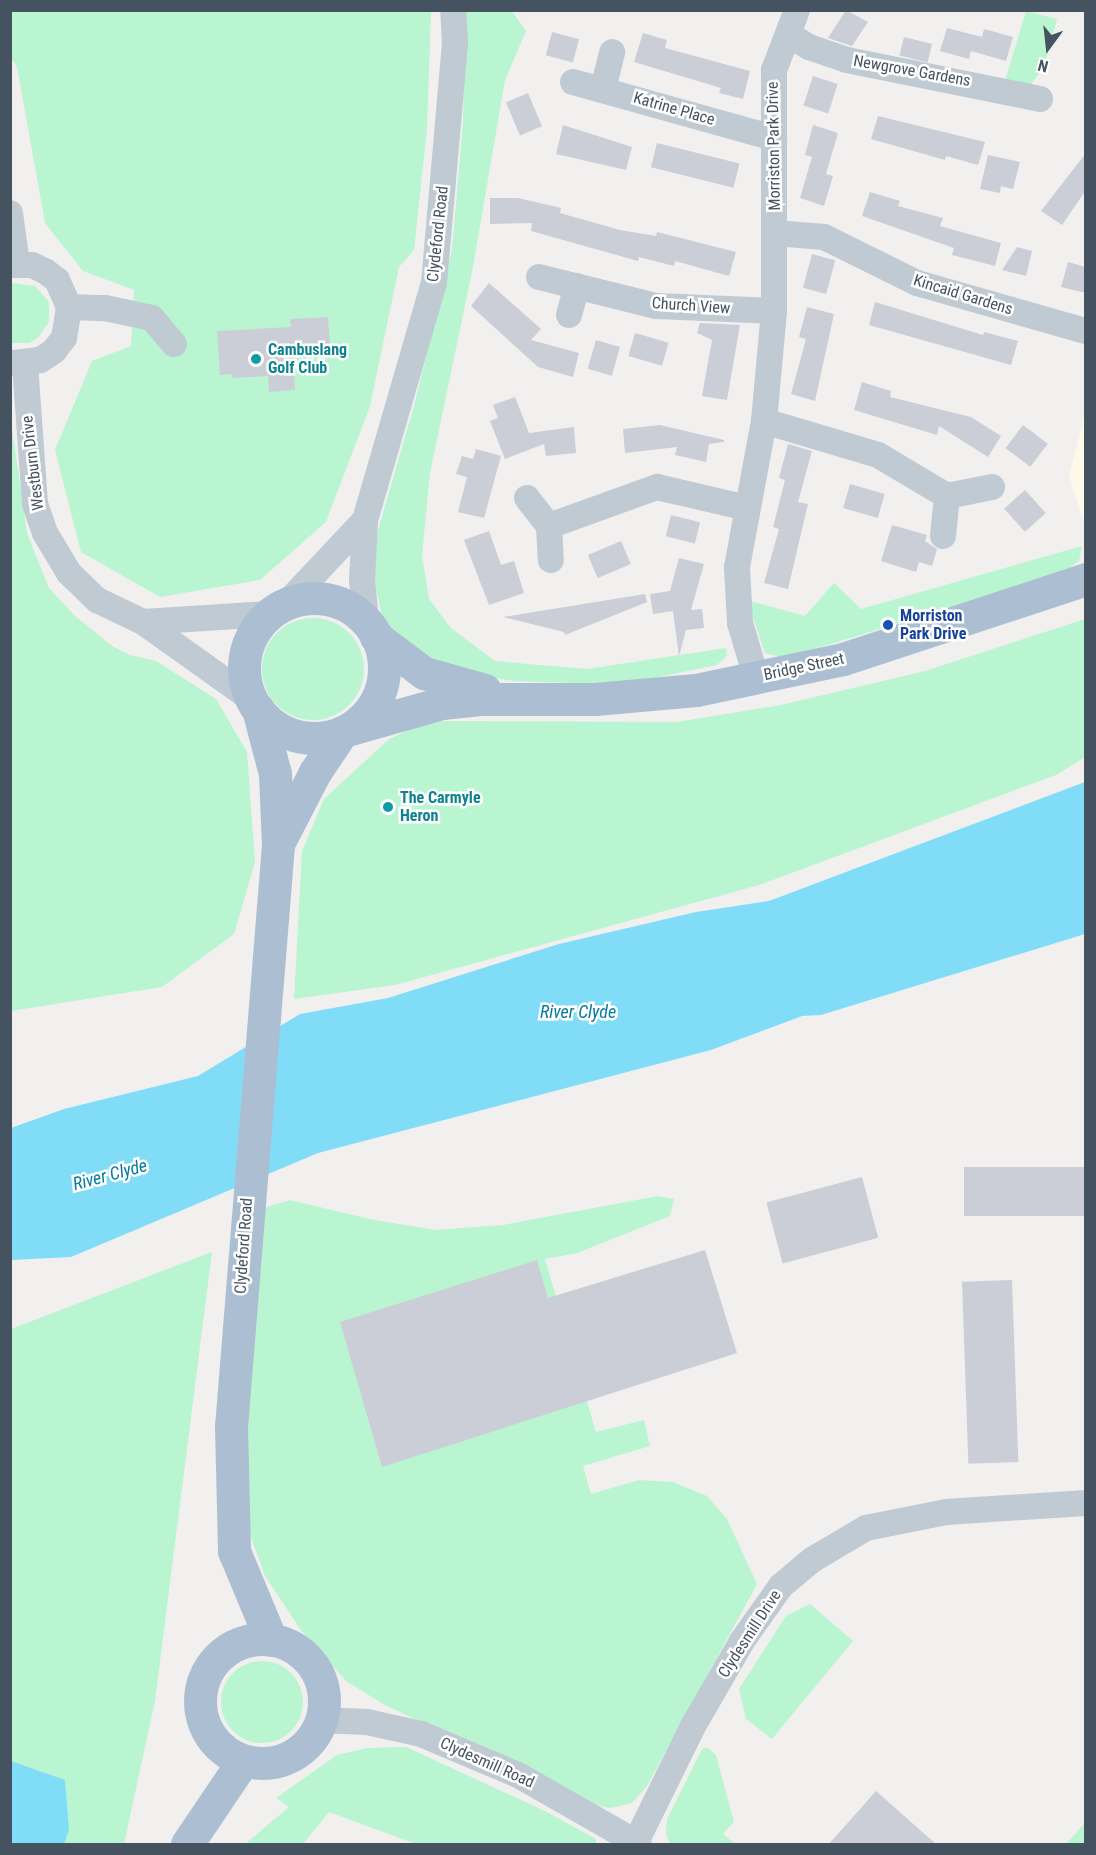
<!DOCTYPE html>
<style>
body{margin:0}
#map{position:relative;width:1096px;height:1855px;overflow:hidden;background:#f2efef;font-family:"Roboto Condensed",sans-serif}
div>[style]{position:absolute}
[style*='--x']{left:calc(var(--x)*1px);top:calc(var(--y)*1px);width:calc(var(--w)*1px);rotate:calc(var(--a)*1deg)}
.commercial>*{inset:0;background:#fef8e8}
.green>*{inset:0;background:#b9f5d1}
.round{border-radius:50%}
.water>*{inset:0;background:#81ddf7}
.building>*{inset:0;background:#cbced6;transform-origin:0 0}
.minor>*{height:26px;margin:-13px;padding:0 13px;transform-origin:13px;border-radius:13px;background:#bfcad3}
.major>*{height:33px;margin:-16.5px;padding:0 16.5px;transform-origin:16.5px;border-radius:16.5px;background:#acbfd2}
.major>.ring{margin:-16.5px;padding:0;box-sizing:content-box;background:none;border:33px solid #acbfd2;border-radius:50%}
.dots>*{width:16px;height:16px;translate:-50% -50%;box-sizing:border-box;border:3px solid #fff;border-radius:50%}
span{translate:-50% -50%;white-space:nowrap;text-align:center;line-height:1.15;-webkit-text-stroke:5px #fff;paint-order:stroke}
.street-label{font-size:16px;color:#455360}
.culture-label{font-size:16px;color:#0d838f;font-weight:700}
.left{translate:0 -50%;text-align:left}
.transit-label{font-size:16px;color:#164399;font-weight:700}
.water-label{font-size:18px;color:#037c9f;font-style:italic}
.frame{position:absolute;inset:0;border:12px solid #455360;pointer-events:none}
.north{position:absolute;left:1018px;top:18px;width:60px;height:60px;-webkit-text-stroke:4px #fff;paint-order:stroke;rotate:195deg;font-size:16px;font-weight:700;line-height:24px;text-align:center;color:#455360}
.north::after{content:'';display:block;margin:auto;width:21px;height:27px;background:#455360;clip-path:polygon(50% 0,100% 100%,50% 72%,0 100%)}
</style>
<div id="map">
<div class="commercial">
<i style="clip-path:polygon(1085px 413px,1085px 526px,1069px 476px)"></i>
</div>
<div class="green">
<i style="clip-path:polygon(10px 11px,431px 11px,427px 129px,414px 250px,399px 267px,370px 406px,326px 522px,260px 580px,160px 597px,81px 552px,55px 450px,92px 361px,131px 346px,134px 290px,83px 271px,45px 223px,17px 67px,11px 58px)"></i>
<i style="clip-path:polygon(465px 11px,512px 11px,526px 31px,505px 80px,473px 267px,430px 473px,422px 555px,429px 599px,451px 628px,495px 661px,587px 669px,726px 648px,727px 656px,717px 665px,620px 685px,516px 681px,447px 672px,386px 630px,376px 591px,372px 551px,414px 406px,452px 250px,463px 122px)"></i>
<i style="clip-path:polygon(1026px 11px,1057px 19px,1044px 67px,1027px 89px,1003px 88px)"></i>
<i style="clip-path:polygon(11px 283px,35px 286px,49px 302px,49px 322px,38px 338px,29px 343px,11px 343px)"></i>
<i style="clip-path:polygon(11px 422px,27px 533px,49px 588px,75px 616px,112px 646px,130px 655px,156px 661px,216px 699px,247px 752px,255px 862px,234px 934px,162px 987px,11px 1011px)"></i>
<i style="clip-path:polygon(1082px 546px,1079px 561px,1060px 574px,785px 658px,765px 653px,747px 600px,805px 616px,834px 583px,861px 609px)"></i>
<i class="round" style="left:262px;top:618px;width:102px;height:102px"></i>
<i style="clip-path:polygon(1085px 619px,1085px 757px,1056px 775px,759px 885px,395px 985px,294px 999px,302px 851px,324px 799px,389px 739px,428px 721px,677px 722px,781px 705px,925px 671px)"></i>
<i style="clip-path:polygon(658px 1196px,674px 1199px,670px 1216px,577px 1253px,545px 1259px,596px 1432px,644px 1420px,650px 1446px,583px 1466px,591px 1494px,639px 1480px,673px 1482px,707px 1496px,727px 1519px,757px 1584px,647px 1786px,632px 1803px,610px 1808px,595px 1805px,383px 1704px,346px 1681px,301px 1630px,265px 1576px,243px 1515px,238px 1445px,259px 1213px,267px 1207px,290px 1200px,374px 1220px,436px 1230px,503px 1225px)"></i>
<i style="clip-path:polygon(212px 1252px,155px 1701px,124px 1844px,11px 1844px,11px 1329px)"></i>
<i style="clip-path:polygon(810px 1604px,853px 1641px,772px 1739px,746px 1719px,739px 1689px,786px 1616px)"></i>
<i class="round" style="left:221px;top:1661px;width:82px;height:82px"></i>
<i style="clip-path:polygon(406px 1747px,545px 1811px,596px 1839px,596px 1844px,416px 1844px,329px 1812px,303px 1844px,245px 1844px,289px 1807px,276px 1798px,337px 1755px,367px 1748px)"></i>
<i style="clip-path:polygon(708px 1748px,716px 1755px,734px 1822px,723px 1834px,735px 1844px,670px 1844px,666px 1834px,667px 1819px,702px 1749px)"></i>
<i style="clip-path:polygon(1085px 1823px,1085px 1843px,1066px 1844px)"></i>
</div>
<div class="water">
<i style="clip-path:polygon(1085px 782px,1085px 934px,821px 1015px,802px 1016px,711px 1050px,318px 1153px,71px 1257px,11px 1260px,11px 1128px,64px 1109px,198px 1076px,300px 1014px,388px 998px,559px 944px,696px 912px,769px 901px)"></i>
<i style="clip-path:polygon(11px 1761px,65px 1780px,69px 1830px,64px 1844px,11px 1844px)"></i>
</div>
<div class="building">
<i style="clip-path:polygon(846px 10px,868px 22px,852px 46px,828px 38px)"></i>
<i style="clip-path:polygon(947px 28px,982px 37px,984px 29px,1013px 37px,1006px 61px,971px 51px,969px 59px,940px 51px)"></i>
<i style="left:552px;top:32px;width:28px;height:24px;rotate:15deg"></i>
<i style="clip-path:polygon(643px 33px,667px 40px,665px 48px,750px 71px,743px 99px,719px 93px,721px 88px,634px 62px)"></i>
<i style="left:904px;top:37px;width:29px;height:19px;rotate:14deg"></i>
<i style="left:813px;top:76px;width:26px;height:31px;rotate:18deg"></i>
<i style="left:528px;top:93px;width:36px;height:24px;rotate:67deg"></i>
<i style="clip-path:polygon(878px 116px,985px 142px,978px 165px,946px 156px,945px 160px,871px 139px)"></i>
<i style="clip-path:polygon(563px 125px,632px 147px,626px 170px,556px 154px)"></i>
<i style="clip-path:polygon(813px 125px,838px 133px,826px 174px,833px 176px,824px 206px,800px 198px,812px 157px,805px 155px)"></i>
<i style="left:657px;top:143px;width:85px;height:25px;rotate:14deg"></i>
<i style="clip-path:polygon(1086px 153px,1086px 190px,1062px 225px,1041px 211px)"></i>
<i style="clip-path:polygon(988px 155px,1020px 162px,1013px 189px,1001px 186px,1000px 193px,980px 189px)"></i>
<i style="clip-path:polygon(870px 192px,900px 201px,898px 206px,943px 218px,940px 226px,1001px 243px,995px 266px,952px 255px,954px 248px,862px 216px)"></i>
<i style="clip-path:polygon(490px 198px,518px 198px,561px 208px,560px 213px,620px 230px,656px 236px,657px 232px,736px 252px,729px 276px,675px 261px,674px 266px,639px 257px,638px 261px,531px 231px,532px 223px,490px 224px)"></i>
<i style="clip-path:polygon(1017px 247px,1032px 251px,1026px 276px,1002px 270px)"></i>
<i style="left:812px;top:254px;width:24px;height:35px;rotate:15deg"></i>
<i style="clip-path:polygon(1068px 262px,1086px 267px,1086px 293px,1061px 287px)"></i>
<i style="clip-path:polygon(489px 283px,541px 329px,531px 340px,579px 353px,573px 377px,538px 367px,471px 306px)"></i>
<i style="clip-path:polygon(875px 302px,983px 335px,984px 332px,1018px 341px,1011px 365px,869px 325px)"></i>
<i style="clip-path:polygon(807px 307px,834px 314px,815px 401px,791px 394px,806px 339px,799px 337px)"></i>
<i style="clip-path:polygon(328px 317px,330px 346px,293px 348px,295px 390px,269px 392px,268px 376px,232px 378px,232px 374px,220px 375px,217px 331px,291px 327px,290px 319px)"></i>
<i style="clip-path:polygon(700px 323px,740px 325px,727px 400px,702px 396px,712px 340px,697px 333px)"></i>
<i style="left:635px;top:333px;width:35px;height:24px;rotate:16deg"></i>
<i style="left:596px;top:340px;width:25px;height:30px;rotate:16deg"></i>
<i style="clip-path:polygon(862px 382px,891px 391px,890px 397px,971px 417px,1001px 436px,988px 457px,939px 426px,937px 435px,854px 410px)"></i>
<i style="clip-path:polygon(515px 397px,529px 433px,574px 427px,576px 453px,546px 456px,544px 444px,505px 459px,490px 421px,498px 418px,493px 405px)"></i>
<i style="clip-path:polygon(660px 425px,724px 440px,724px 442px,709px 444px,706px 462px,675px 455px,677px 447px,625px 453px,623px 429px)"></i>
<i style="left:1023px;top:425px;width:31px;height:29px;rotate:37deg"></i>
<i style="clip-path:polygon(788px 444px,812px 451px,798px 502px,808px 504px,788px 589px,764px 583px,779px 529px,773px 527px,785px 480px,779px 478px)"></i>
<i style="clip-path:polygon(476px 449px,501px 456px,484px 518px,458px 512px,467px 477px,456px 474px,462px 456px,473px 459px)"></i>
<i style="left:850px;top:484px;width:36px;height:25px;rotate:16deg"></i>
<i style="left:1025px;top:490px;width:31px;height:28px;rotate:48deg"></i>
<i style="left:671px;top:515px;width:30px;height:22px;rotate:14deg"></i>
<i style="clip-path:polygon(892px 525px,927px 535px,925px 541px,937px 549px,932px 566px,919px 562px,916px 572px,881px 561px)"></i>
<i style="clip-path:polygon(489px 531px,501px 565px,514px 561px,524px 593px,489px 605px,464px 540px)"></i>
<i style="left:621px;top:541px;width:25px;height:36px;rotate:67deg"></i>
<i style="clip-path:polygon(679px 558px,704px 564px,691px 610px,702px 609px,704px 628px,686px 630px,679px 656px,673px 611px,653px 614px,650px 594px,670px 591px)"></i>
<i style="clip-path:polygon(645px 594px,647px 602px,565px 635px,564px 632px,503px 617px)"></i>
<i style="left:964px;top:1167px;width:122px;height:49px"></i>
<i style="left:862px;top:1177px;width:63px;height:99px;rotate:75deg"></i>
<i style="clip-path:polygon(705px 1250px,737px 1353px,382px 1467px,340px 1322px,537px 1260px,548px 1298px)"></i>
<i style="left:1012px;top:1280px;width:182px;height:50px;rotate:88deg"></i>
<i style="clip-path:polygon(876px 1791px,937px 1845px,828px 1845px)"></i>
</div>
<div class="minor">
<i style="--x:788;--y:34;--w:25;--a:32"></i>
<i style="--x:809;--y:47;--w:40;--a:18.9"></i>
<i style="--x:847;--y:60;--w:197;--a:11.4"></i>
<i style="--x:573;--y:82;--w:209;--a:15.6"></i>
<i style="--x:603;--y:89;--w:38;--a:-76"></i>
<i style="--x:10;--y:213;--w:51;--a:82.2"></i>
<i style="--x:775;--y:233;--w:49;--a:4.7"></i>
<i style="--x:824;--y:237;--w:104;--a:26.3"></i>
<i style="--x:917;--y:283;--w:176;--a:15.9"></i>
<i style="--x:10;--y:265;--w:22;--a:0"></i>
<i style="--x:32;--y:265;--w:14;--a:25"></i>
<i style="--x:45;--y:271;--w:15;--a:37"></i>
<i style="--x:57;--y:280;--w:30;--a:66"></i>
<i style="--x:69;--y:307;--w:31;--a:99"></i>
<i style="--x:64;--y:338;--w:16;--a:128"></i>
<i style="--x:54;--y:351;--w:17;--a:147"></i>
<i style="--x:40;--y:360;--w:30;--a:174"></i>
<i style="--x:539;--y:277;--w:121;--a:13.9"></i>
<i style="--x:656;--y:306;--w:118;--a:2.4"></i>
<i style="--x:69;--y:307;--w:36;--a:2"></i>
<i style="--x:105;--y:308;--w:48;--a:12"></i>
<i style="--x:152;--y:318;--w:34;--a:50"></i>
<i style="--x:569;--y:315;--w:30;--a:-75"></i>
<i style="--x:25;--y:364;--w:140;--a:85.9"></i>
<i style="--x:35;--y:504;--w:31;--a:71"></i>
<i style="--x:45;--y:533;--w:47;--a:59"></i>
<i style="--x:69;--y:573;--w:39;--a:44"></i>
<i style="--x:97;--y:600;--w:51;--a:25.6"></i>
<i style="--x:143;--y:622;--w:133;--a:35.5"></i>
<i style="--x:764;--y:421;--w:119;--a:16.6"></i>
<i style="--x:878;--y:455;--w:80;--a:30.7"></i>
<i style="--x:527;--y:498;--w:36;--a:52"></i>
<i style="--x:549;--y:526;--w:34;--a:87"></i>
<i style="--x:549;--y:526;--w:115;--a:-19.9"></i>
<i style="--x:657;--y:487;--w:92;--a:13.1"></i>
<i style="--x:943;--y:536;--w:40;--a:-84.3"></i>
<i style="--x:947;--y:496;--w:46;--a:-11.3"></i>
<i style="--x:288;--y:602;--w:112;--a:-46.8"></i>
<i style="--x:143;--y:622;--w:125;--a:-3.7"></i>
<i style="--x:366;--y:622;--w:42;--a:-95.4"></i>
<i style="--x:362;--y:580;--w:60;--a:-87.1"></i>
<i style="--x:365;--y:520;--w:247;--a:-73.8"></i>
<i style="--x:434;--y:283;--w:240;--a:-85"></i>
<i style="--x:455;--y:44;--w:34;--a:-93"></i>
<i style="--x:756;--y:677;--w:56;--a:-106.5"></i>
<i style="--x:740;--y:623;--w:56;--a:-93.1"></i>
<i style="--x:737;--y:567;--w:148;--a:-79.5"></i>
<i style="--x:764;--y:421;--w:110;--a:-84.8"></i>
<i style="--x:774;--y:311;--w:241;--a:-90"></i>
<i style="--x:774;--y:70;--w:64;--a:-69"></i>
<i style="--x:321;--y:1720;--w:46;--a:2.5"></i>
<i style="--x:367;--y:1722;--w:55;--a:12.5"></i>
<i style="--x:421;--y:1734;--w:105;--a:22.9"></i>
<i style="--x:518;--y:1775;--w:139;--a:29.7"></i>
<i style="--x:636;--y:1842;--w:129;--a:-63.8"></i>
<i style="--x:693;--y:1726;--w:98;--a:-60"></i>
<i style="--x:742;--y:1641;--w:67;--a:-54.7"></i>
<i style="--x:781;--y:1586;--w:40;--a:-40"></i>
<i style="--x:812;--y:1560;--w:63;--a:-30.7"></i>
<i style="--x:866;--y:1528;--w:82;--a:-11.3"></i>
<i style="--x:946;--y:1512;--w:140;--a:-3.7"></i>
</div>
<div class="major">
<i class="ring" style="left:244px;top:598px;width:107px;height:107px"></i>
<i style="--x:376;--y:637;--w:60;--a:36.9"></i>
<i style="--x:424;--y:673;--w:63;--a:15.6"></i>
<i style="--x:258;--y:709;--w:67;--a:75.3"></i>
<i style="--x:275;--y:774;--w:71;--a:87.6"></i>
<i style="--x:278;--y:845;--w:583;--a:94.62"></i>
<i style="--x:231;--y:1426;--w:125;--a:88.6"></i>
<i style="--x:234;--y:1551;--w:96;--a:67.4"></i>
<i style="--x:350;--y:729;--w:96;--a:-15.8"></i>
<i style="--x:442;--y:703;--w:36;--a:-6"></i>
<i style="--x:478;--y:699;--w:117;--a:0"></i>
<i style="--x:595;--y:699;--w:101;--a:-5.1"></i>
<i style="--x:696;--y:690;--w:150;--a:-11.9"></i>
<i style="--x:843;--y:659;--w:256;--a:-18.2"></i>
<i style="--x:281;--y:838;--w:74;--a:-62.7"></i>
<i style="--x:315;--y:772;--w:48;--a:-56"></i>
<i class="ring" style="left:200px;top:1639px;width:91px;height:91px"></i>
<i style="--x:187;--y:1844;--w:100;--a:-56"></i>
</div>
<div class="dots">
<i style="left:256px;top:359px;background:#0f9aa8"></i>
<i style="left:888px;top:625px;background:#1a4fb4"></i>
<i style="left:388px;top:807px;background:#0f9aa8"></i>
</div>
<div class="street-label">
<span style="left:912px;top:71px;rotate:10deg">Newgrove Gardens</span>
<span style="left:674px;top:109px;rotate:16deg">Katrine Place</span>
<span style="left:774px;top:146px;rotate:-91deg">Morriston Park Drive</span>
<span style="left:438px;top:234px;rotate:-84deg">Clydeford Road</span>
<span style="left:963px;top:295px;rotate:17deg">Kincaid Gardens</span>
<span style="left:691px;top:306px;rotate:4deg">Church View</span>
<span style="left:33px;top:463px;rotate:-97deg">Westburn Drive</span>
<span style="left:804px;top:667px;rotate:-12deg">Bridge Street</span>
<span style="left:244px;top:1246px;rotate:-86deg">Clydeford Road</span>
<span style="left:750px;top:1634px;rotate:-57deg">Clydesmill Drive</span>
<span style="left:487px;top:1763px;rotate:24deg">Clydesmill Road</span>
</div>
<div class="culture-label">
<span class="left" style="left:268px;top:359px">Cambuslang<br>Golf Club</span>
<span class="left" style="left:400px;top:807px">The Carmyle<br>Heron</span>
</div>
<div class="transit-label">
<span class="left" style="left:900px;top:625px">Morriston<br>Park Drive</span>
</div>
<div class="water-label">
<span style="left:578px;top:1012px">River Clyde</span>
<span style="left:110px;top:1175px;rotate:-15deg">River Clyde</span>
</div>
<div class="frame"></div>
<div class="north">N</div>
</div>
